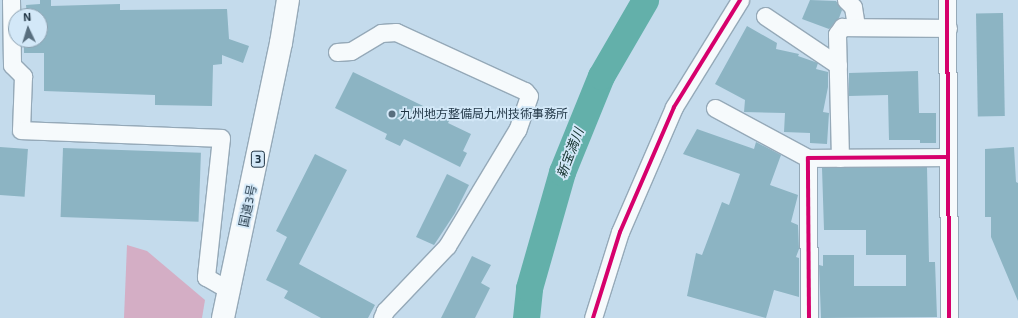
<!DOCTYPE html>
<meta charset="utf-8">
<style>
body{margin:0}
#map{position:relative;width:1018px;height:318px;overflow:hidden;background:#c4dbec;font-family:"Exo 2","Noto Sans JP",sans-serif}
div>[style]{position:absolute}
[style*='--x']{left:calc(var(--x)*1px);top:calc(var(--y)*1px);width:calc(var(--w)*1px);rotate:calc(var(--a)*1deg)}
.green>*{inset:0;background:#d4aec5}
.river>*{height:27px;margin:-13.5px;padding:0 13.5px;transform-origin:13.5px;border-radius:13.5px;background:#63b0aa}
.building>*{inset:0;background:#8cb4c3;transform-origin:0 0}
.roads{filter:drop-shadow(1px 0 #95a9b8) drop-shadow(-1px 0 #95a9b8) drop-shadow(0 1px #95a9b8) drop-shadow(0 -1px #95a9b8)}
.minor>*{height:17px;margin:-8.5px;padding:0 8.5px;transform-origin:8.5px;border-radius:8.5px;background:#f6fafc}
.highway>*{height:22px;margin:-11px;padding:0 11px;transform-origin:11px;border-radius:11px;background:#f6fafc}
.cycleway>*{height:4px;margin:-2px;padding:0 2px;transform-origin:2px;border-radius:2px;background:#d6006c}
.dots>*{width:11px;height:11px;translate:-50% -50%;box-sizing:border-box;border:2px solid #d3e8f8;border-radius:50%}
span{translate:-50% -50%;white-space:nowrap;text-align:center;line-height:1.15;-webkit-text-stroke:3.5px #d3e8f8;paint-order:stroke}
.shield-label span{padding:1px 3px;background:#d3e8f8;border:1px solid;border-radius:3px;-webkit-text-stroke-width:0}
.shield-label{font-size:11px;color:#1e3343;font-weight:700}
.poi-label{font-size:12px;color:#1e3343}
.left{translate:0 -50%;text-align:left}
.street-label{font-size:12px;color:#1e3343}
.water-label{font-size:13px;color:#14322d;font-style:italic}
.north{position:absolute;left:8px;top:8px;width:40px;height:40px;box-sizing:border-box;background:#d3e8f8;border:1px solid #8ba0b0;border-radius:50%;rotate:356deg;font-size:11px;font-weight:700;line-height:16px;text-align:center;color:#1e3343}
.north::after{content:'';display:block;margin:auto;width:14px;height:18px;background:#586e7e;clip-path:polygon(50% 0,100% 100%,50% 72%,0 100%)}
</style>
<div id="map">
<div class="green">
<i style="clip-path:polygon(127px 245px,147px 251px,205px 300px,202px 318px,124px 318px)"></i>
</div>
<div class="river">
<i style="--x:526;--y:318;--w:30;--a:-84"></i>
<i style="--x:529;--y:288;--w:121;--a:-74.1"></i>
<i style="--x:562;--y:172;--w:104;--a:-67.9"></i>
<i style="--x:601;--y:76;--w:88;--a:-59.9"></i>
</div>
<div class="building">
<i style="clip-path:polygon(40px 0,51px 0,51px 6px,120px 4px,120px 10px,227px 9px,229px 39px,249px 46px,243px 63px,222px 55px,222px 64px,213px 65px,212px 106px,155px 105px,155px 95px,44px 91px,44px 53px,24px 53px,24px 40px,40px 40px,40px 16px,27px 16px,26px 5px,40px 4px)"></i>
<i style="clip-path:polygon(810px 0,836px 1px,842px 10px,839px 18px,829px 29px,802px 19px)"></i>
<i style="left:1003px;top:13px;width:103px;height:27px;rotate:89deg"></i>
<i style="clip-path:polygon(747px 26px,777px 43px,776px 49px,799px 54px,798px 56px,818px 63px,816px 69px,828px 72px,828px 87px,823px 112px,829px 113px,827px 144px,810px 143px,810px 133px,784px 132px,785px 113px,744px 112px,745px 100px,715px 84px)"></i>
<i style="clip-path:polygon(918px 71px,919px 113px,936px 113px,936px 143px,920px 143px,920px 140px,889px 140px,888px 95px,849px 96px,849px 73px)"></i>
<i style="clip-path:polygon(353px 72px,450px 119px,448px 123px,471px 134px,463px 151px,467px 153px,460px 167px,404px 139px,400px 146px,385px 139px,387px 134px,335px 108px)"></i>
<i style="clip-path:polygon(697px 129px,754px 149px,756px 142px,781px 155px,770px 185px,798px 195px,791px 222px,798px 225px,799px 249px,796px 257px,799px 258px,799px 297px,774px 290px,766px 318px,687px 296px,696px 253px,702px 255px,722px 202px,729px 205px,740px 174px,683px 154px)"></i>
<i style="left:0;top:147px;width:28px;height:48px;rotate:4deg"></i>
<i style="clip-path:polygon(1014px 147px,1016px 182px,1018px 183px,1018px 301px,991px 237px,991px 217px,985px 217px,985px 149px)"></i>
<i style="left:63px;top:148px;width:138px;height:69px;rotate:2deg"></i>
<i style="clip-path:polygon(315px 154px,347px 170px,299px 264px,375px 305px,368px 318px,321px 318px,284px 298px,288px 291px,266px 280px,287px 237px,276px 231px)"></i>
<i style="clip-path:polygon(927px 167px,929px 262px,935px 262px,937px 317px,821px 318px,819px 265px,823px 266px,823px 255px,854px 255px,854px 286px,906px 286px,906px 255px,866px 255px,866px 230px,824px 230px,822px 168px)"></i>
<i style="clip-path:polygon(447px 174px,469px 185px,455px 213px,434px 245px,416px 237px)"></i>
<i style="clip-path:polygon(472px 256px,491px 265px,481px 283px,490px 288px,475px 318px,441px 318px)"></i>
</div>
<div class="roads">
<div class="minor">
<i style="--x:11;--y:0;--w:65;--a:89.1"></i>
<i style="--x:12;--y:65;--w:16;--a:45"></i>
<i style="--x:23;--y:76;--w:54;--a:92.1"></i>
<i style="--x:21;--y:130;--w:200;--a:2.3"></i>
<i style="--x:221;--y:138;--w:140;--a:96.2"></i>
<i style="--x:206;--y:277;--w:28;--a:30"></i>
<i style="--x:846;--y:0;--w:10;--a:45"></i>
<i style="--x:853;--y:7;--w:19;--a:81"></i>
<i style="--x:947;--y:0;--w:318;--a:89.6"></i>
<i style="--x:765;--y:16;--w:88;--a:33.9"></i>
<i style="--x:337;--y:52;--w:14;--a:-4"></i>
<i style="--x:351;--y:51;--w:35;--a:-31"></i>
<i style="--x:381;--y:33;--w:15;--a:-4"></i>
<i style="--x:396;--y:32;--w:142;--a:24.6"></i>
<i style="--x:525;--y:91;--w:6;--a:51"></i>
<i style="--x:529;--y:96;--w:36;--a:109"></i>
<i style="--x:517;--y:130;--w:135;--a:121.1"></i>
<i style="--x:447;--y:246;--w:90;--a:133.6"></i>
<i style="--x:385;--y:311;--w:8;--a:113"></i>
<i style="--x:715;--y:108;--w:106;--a:28.3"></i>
<i style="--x:840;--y:158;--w:124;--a:-91.4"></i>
<i style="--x:837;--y:34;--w:9;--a:-54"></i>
<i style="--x:842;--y:27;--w:106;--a:0.5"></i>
<i style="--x:593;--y:318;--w:90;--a:-72.6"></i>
<i style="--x:620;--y:232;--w:136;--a:-66.6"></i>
<i style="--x:674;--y:107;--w:126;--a:-58.3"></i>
<i style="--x:809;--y:318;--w:160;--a:-90.4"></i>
<i style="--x:808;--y:158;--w:140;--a:-0.4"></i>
</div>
<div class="highway">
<i style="--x:223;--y:318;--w:281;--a:-78.1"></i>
<i style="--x:281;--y:43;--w:44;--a:-80.8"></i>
</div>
</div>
<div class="cycleway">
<i style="--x:947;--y:0;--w:318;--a:89.6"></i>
<i style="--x:593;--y:318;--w:90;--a:-72.6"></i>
<i style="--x:620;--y:232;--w:136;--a:-66.6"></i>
<i style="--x:674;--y:107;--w:126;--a:-58.3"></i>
<i style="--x:809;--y:318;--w:160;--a:-90.4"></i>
<i style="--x:808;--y:158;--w:140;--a:-0.4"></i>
</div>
<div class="dots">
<i style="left:392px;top:114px;background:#586e7e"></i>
</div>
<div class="shield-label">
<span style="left:258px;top:159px">3</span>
</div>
<div class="poi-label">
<span class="left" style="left:400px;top:114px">九州地方整備局九州技術事務所</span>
</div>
<div class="street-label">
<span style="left:248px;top:206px;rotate:-78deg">国道3号</span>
</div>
<div class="water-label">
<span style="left:570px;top:153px;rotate:-69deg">新宝満川</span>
</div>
<div class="north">N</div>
</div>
